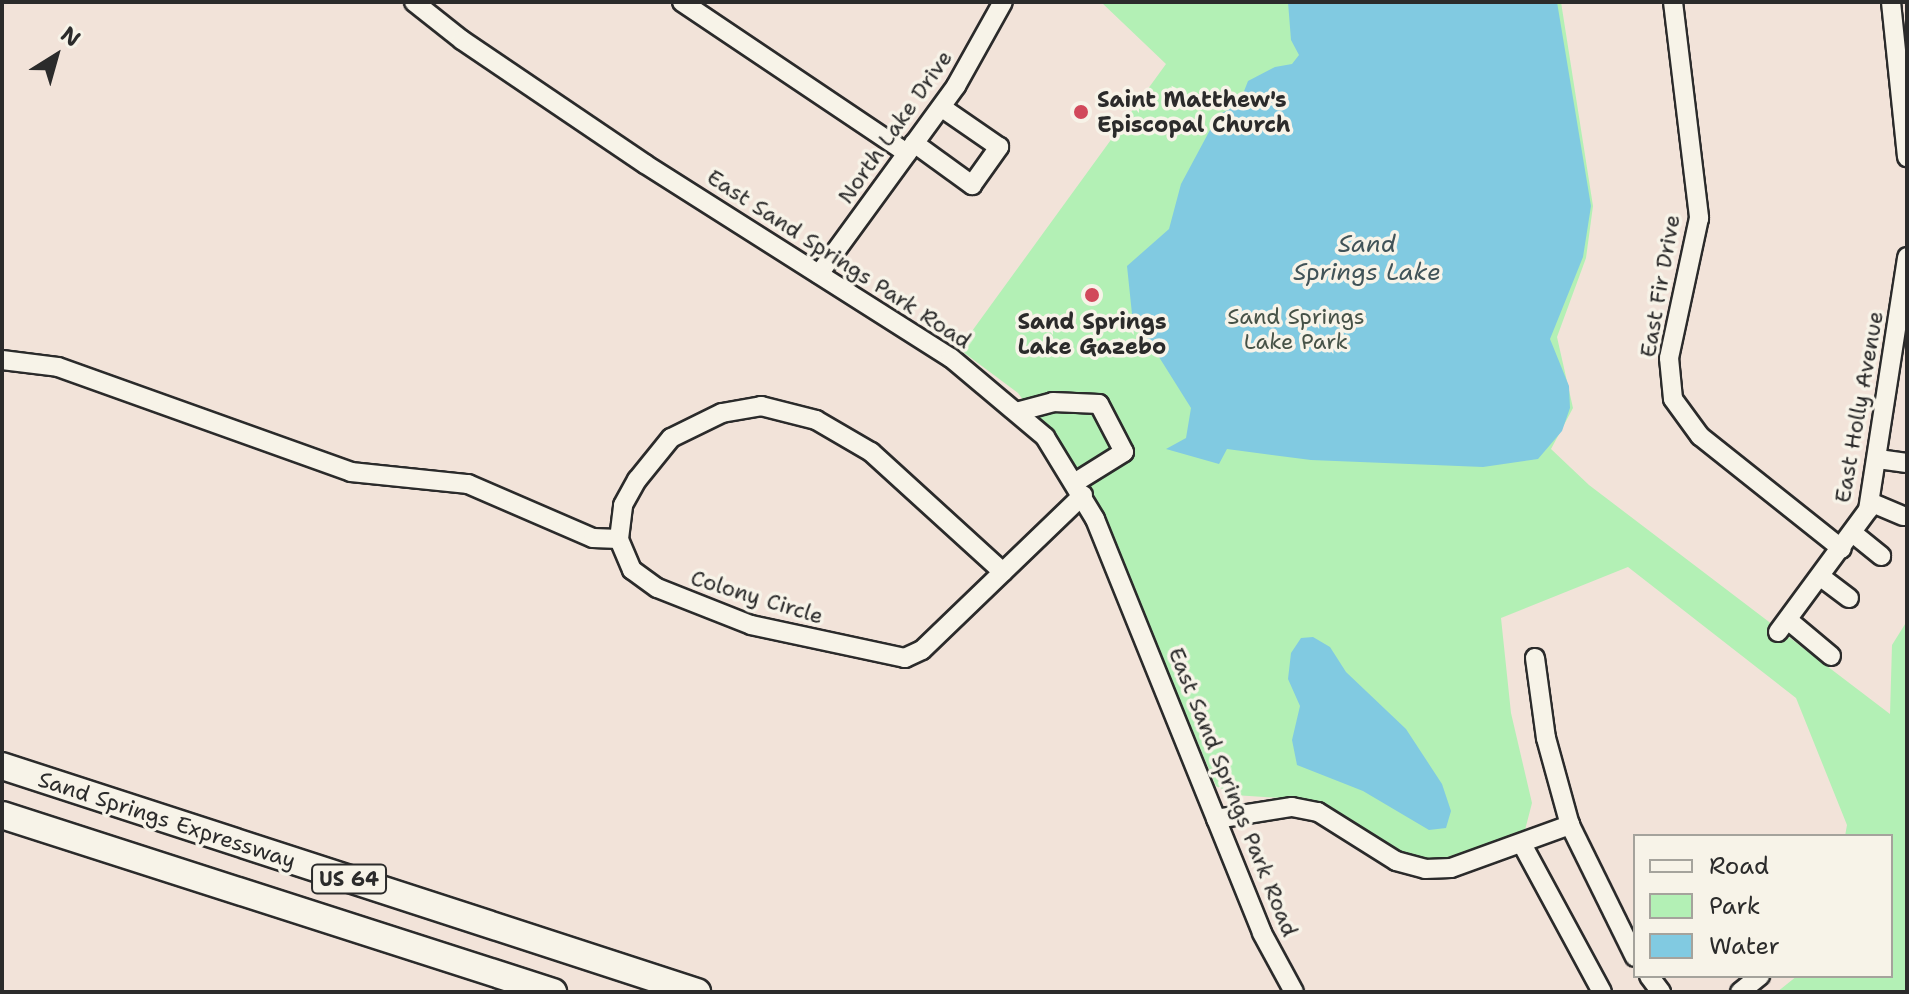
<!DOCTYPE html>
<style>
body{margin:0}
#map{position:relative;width:1909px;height:994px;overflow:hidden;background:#f2e3d9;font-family:"Shantell Sans",sans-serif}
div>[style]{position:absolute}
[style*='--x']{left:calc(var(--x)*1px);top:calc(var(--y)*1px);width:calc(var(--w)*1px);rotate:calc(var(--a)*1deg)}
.green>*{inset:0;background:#b3f0b5}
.water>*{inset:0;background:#81cae1}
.roads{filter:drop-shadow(2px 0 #2b2b2b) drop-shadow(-2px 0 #2b2b2b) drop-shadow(0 2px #2b2b2b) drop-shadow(0 -2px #2b2b2b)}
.minor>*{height:18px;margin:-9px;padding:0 9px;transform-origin:9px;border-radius:9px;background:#f7f3e8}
.highway>*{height:26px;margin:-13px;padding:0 13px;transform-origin:13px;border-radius:13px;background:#f7f3e8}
.dots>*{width:22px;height:22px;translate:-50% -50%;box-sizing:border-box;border:4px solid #f7f3e8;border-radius:50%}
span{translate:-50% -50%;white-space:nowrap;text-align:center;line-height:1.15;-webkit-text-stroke:7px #f7f3e8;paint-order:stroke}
.shield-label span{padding:2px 6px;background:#f7f3e8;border:2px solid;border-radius:6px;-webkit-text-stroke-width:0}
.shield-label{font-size:20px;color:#2b2b2b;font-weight:700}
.poi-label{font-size:22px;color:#2b2b2b;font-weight:700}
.left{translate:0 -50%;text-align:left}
.street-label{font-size:22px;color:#2b2b2b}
.park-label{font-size:22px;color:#465247}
.water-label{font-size:24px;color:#405358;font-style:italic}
.frame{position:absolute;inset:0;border:4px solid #2b2b2b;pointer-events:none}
.legend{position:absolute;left:1633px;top:834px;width:260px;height:144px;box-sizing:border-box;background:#f7f3e8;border:2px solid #a5a39c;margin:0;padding:10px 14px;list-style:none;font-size:24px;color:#2b2b2b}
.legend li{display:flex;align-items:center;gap:16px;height:40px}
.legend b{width:40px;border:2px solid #a5a39c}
.north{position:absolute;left:16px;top:16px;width:80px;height:80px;-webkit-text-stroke:6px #f7f3e8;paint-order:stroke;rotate:37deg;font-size:22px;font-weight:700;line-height:32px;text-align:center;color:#2b2b2b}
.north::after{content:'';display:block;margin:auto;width:28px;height:36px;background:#2b2b2b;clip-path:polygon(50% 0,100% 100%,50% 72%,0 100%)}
</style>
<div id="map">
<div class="green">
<i style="clip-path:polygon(1101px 2px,1561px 2px,1593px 206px,1586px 258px,1557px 337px,1573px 408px,1551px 449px,1589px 485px,1890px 714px,1892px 645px,1907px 621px,1907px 992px,1777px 992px,1797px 976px,1891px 976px,1891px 836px,1845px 836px,1847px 825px,1796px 698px,1628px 567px,1501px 618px,1511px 713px,1532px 803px,1525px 830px,1431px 863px,1397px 853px,1295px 799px,1234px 795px,1216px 786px,1095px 497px,1018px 393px,959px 349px,1166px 64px)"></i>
</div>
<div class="water">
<i style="clip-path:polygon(1288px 2px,1557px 2px,1591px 206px,1583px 257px,1550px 339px,1569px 386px,1570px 408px,1562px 431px,1538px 459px,1483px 467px,1311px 460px,1227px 449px,1219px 464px,1166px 449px,1186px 438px,1191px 408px,1132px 314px,1127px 266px,1169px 229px,1181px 184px,1218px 115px,1239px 104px,1248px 81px,1275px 67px,1292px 64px,1299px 55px,1291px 40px)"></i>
<i style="clip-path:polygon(1313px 637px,1330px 647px,1346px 672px,1406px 729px,1442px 784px,1451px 811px,1446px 828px,1429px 830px,1363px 791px,1297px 765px,1292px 740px,1300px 706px,1288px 679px,1291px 653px,1301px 638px)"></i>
</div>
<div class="roads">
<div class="minor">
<i style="--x:414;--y:2;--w:61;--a:38.4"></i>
<i style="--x:462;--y:40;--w:221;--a:34.1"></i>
<i style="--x:645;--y:164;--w:362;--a:32.4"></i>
<i style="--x:951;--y:358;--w:123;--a:40"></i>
<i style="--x:1045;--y:437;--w:96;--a:58.6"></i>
<i style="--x:1095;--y:519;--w:446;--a:68"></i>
<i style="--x:1262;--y:933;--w:67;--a:61.5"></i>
<i style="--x:682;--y:2;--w:271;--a:33.9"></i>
<i style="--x:1673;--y:2;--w:218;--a:83.1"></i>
<i style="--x:1699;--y:218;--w:143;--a:102.1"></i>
<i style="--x:1669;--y:358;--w:41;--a:84.4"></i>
<i style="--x:1673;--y:399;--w:46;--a:53.9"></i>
<i style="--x:1700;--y:436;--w:181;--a:38.5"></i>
<i style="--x:1891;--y:2;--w:156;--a:84.1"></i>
<i style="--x:914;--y:143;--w:72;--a:35.9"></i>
<i style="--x:972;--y:185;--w:47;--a:-54.6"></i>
<i style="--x:999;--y:147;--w:70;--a:-145.4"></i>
<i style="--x:819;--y:274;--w:233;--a:-53.9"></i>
<i style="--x:956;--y:86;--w:96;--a:-60.8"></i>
<i style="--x:2;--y:360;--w:56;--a:7.1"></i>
<i style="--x:58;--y:367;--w:311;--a:19.7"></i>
<i style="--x:351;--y:472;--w:118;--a:5.9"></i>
<i style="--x:468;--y:484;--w:136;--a:23.4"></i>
<i style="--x:593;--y:538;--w:26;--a:2"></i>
<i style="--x:761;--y:406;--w:57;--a:14.3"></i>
<i style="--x:816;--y:420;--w:64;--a:30.2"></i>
<i style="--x:871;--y:452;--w:178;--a:42.3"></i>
<i style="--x:1003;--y:572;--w:112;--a:136.1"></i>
<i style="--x:922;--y:650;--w:19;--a:155"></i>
<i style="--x:905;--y:658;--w:157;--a:-167.9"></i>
<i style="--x:751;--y:625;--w:101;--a:-158.5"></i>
<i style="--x:657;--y:588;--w:31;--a:-144"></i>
<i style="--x:632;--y:570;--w:34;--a:-113"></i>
<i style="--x:619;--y:539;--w:34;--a:-83"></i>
<i style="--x:623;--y:505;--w:29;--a:-61"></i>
<i style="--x:637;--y:480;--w:54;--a:-51"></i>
<i style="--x:671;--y:438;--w:57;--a:-26.1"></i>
<i style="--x:722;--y:413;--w:40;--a:-10"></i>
<i style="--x:1020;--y:411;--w:34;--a:-15"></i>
<i style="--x:1053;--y:402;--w:46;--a:2.5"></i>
<i style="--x:1099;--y:404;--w:54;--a:62.5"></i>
<i style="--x:1124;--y:452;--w:57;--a:148"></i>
<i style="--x:1878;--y:459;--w:29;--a:8"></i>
<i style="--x:1870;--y:502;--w:36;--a:23"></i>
<i style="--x:1854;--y:534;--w:35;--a:39"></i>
<i style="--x:1003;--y:572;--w:111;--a:-43.9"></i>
<i style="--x:1821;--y:577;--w:35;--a:37"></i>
<i style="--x:1788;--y:620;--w:56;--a:39.9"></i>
<i style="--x:1778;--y:632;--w:152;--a:-53.6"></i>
<i style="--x:1868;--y:510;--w:256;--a:-81.2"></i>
<i style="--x:1535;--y:658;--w:81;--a:82.2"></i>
<i style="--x:1546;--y:738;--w:90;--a:74.6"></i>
<i style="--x:1570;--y:825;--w:147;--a:63.8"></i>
<i style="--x:1216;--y:819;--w:77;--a:-9"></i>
<i style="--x:1292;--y:807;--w:26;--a:11"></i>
<i style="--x:1318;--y:812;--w:92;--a:32.1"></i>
<i style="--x:1396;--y:861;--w:30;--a:15"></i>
<i style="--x:1425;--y:869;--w:26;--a:-2"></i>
<i style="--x:1451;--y:868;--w:127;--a:-19.9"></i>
<i style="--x:1522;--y:844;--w:168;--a:61.6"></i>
<i style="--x:1649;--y:976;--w:20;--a:53"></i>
<i style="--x:1740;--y:992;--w:26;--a:-39"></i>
</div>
<div class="highway">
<i style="--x:2;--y:766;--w:731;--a:18.01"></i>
<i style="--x:2;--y:815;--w:579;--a:17.81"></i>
</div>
</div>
<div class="dots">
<i style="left:1081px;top:112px;background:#d1495b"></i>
<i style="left:1092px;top:295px;background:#d1495b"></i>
</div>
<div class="shield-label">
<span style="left:349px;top:879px">US 64</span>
</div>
<div class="poi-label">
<span class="left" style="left:1097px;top:112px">Saint Matthew's<br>Episcopal Church</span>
<span style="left:1092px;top:334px">Sand Springs<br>Lake Gazebo</span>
</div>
<div class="street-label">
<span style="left:895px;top:127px;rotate:-55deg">North Lake Drive</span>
<span style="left:839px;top:259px;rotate:33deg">East Sand Springs Park Road</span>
<span style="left:1660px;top:286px;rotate:-80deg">East Fir Drive</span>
<span style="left:1859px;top:407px;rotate:-80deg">East Holly Avenue</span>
<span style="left:757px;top:597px;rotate:17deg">Colony Circle</span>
<span style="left:1233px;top:792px;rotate:68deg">East Sand Springs Park Road</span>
<span style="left:167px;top:820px;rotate:18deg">Sand Springs Expressway</span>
</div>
<div class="park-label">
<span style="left:1296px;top:329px">Sand Springs<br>Lake Park</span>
</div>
<div class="water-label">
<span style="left:1367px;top:259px">Sand<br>Springs Lake</span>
</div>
<div class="frame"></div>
<ul class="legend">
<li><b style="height:10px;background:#f7f3e8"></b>Road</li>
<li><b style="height:22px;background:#b3f0b5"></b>Park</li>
<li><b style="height:22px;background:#81cae1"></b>Water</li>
</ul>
<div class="north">N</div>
</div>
